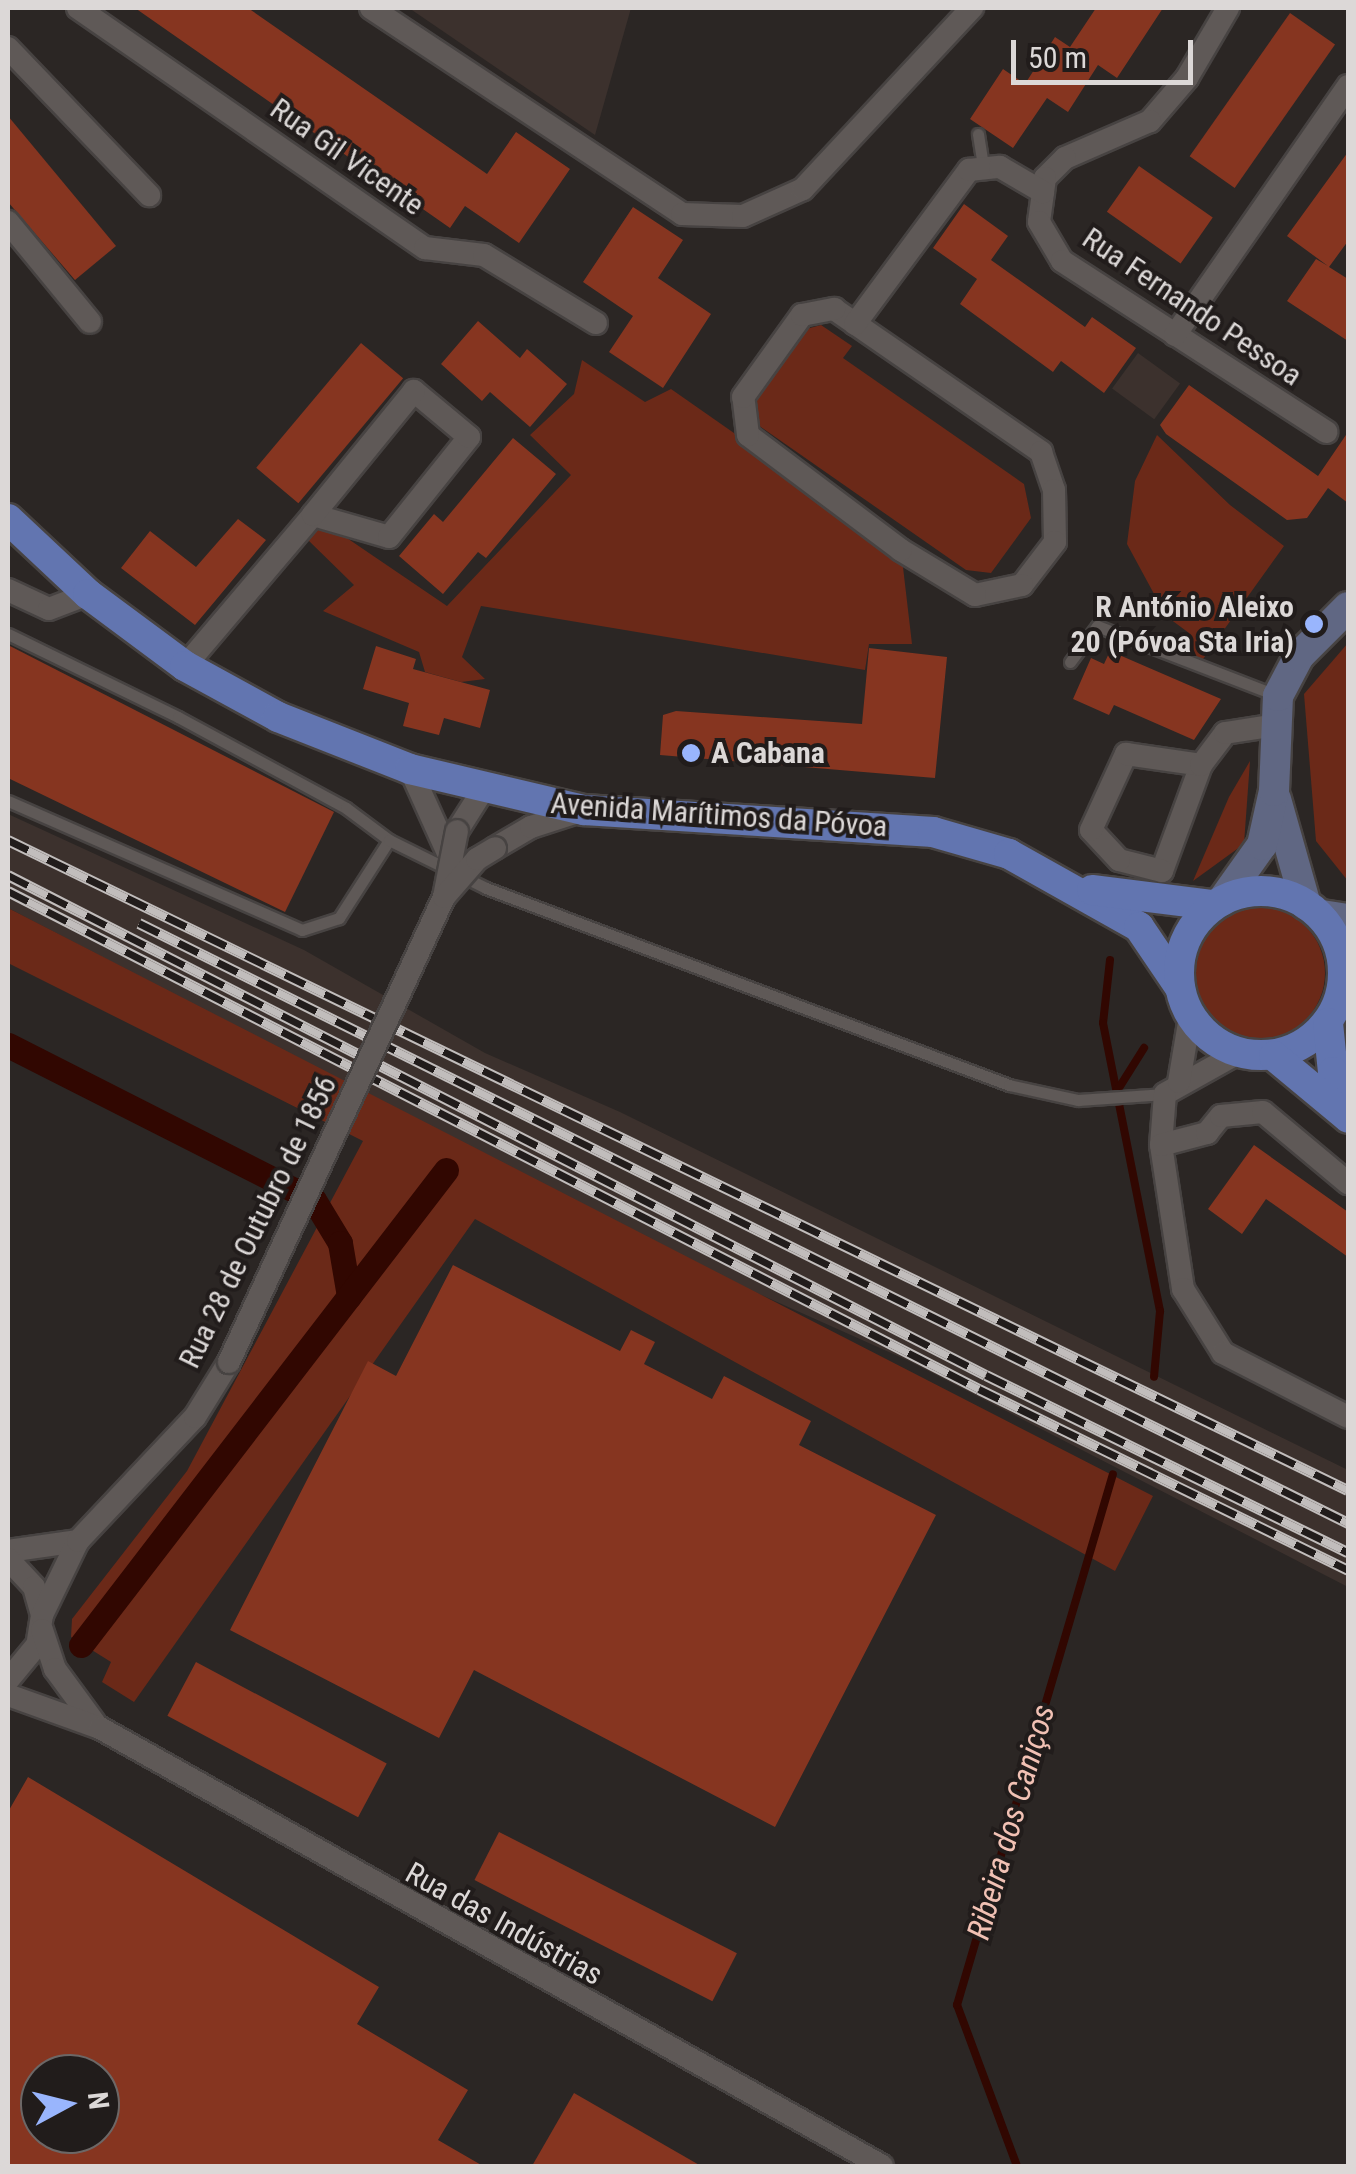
<!DOCTYPE html>
<meta charset="utf-8">
<style>
body{margin:0}
#map{position:relative;width:1356px;height:2174px;overflow:hidden;background:#2b2624;font-family:"Roboto Condensed",sans-serif}
div>[style]{position:absolute}
[style*='--x']{left:calc(var(--x)*1px);top:calc(var(--y)*1px);width:calc(var(--w)*1px);rotate:calc(var(--a)*1deg)}
.built>*{inset:0;background:#3c312d;transform-origin:0 0}
.green>*{inset:0;background:#6b2918}
.round{border-radius:50%}
.stream>*{height:8px;margin:-4px;padding:0 4px;transform-origin:4px;border-radius:4px;background:#310701}
.canal>*{height:25px;margin:-12.5px;padding:0 12.5px;transform-origin:12.5px;border-radius:12.5px;background:#310701}
.building>*{inset:0;background:#863520;transform-origin:0 0}
.roads{filter:drop-shadow(2px 0 #474342) drop-shadow(-2px 0 #474342) drop-shadow(0 2px #474342) drop-shadow(0 -2px #474342)}
.lane>*{height:11px;margin:-5.5px;padding:0 5.5px;transform-origin:5.5px;border-radius:5.5px;background:#5f5957}
.street>*{height:22px;margin:-11px;padding:0 11px;transform-origin:11px;border-radius:11px;background:#5f5957}
.secondary>*{height:30px;margin:-15px;padding:0 15px;transform-origin:15px;border-radius:15px;background:#606783}
.primary>*{height:30px;margin:-15px;padding:0 15px;transform-origin:15px;border-radius:15px;background:#6275b0}
.primary>.ring{margin:-15px;padding:0;box-sizing:content-box;background:none;border:30px solid #6275b0;border-radius:50%}
.rail>*{height:11px;margin-top:-5.5px;transform-origin:0;background:repeating-linear-gradient(90deg,#211c1b 0 22px,#c1bdbc 0 44px);box-sizing:border-box;border-block:2px solid #c1bdbc}
.bridges{filter:drop-shadow(2px 0 #474342) drop-shadow(-2px 0 #474342) drop-shadow(0 2px #474342) drop-shadow(0 -2px #474342)}
.street-bridge>*{height:22px;margin:-11px;padding:0 11px;transform-origin:11px;border-radius:11px;background:#5f5957}
.dots>*{width:28px;height:28px;translate:-50% -50%;box-sizing:border-box;border:5px solid #211c1b;border-radius:50%}
span{translate:-50% -50%;white-space:nowrap;text-align:center;line-height:1.15;-webkit-text-stroke:8px #211c1b;paint-order:stroke}
.street-label{font-size:30px;color:#dcd8d7}
.poi-label{font-size:30px;color:#dcd8d7;font-weight:700}
.right{translate:-100% -50%;text-align:right}
.left{translate:0 -50%;text-align:left}
.water-label{font-size:32px;color:#f1c1b4;font-style:italic}
.frame{position:absolute;inset:0;border:10px solid #dcd8d7;pointer-events:none}
.north{position:absolute;left:20px;top:2054px;width:100px;height:100px;box-sizing:border-box;background:#211c1b;border:2px solid #6c6766;border-radius:50%;rotate:83deg;font-size:28px;font-weight:700;line-height:40px;text-align:center;color:#dcd8d7}
.north::after{content:'';display:block;margin:auto;width:35px;height:45px;background:#99b5fd;clip-path:polygon(50% 0,100% 100%,50% 72%,0 100%)}
.scale{position:absolute;left:1011px;top:40px;width:182px;height:45px;box-sizing:border-box;border:5px solid #dcd8d7;border-top:0;padding-left:12px;font-size:30px;line-height:35px;white-space:nowrap;color:#dcd8d7;-webkit-text-stroke:8px #211c1b;paint-order:stroke}
</style>
<div id="map">
<div class="built">
<i style="clip-path:polygon(409px 8px,631px 8px,595px 135px)"></i>
<i style="left:1138px;top:353px;width:52px;height:44px;rotate:36deg"></i>
<i style="clip-path:polygon(8px 814px,304px 950px,485px 1053px,620px 1112px,1348px 1470px,1348px 1587px,909px 1361px,703px 1269px,8px 908px)"></i>
</div>
<div class="green">
<i style="clip-path:polygon(821px 325px,852px 346px,843px 358px,1024px 484px,1031px 518px,991px 573px,966px 570px,758px 425px,751px 414px,755px 398px,799px 331px)"></i>
<i style="clip-path:polygon(582px 360px,645px 402px,671px 389px,901px 550px,912px 644px,869px 644px,865px 670px,481px 606px,462px 657px,485px 679px,461px 682px,425px 672px,419px 652px,323px 611px,354px 585px,308px 540px,313px 515px,447px 606px,571px 475px,530px 435px,574px 394px)"></i>
<i style="clip-path:polygon(1157px 435px,1230px 505px,1284px 546px,1198px 666px,1189px 633px,1166px 616px,1127px 544px,1135px 481px)"></i>
<i style="clip-path:polygon(1348px 643px,1348px 881px,1316px 841px,1304px 694px)"></i>
<i style="clip-path:polygon(1250px 761px,1244px 844px,1193px 881px,1229px 797px)"></i>
<i class="round" style="left:1193px;top:907px;width:132px;height:132px"></i>
<i style="clip-path:polygon(8px 908px,1153px 1496px,1115px 1571px,475px 1219px,134px 1702px,102px 1682px,111px 1662px,71px 1637px,72px 1619px,187px 1471px,363px 1141px,8px 963px)"></i>
</div>
<div class="stream">
<i style="--x:1110;--y:960;--w:63;--a:96.3"></i>
<i style="--x:1103;--y:1023;--w:294;--a:78.8"></i>
<i style="--x:1160;--y:1311;--w:66;--a:95.2"></i>
<i style="--x:1117;--y:1091;--w:51;--a:-57.9"></i>
<i style="--x:1017;--y:2166;--w:172;--a:-110.4"></i>
<i style="--x:957;--y:2005;--w:553;--a:-73.63"></i>
</div>
<div class="canal">
<i style="--x:8;--y:1045;--w:343;--a:26.9"></i>
<i style="--x:314;--y:1200;--w:50;--a:58.8"></i>
<i style="--x:340;--y:1243;--w:54;--a:80.4"></i>
<i style="--x:81;--y:1645;--w:599;--a:-52.46"></i>
</div>
<div class="building">
<i style="clip-path:polygon(135px 8px,248px 8px,487px 174px,516px 132px,570px 169px,519px 243px,465px 206px,450px 228px)"></i>
<i style="clip-path:polygon(1096px 8px,1163px 8px,1117px 78px,1098px 65px,1068px 112px,1047px 98px,1013px 148px,970px 119px,1003px 69px,1025px 84px,1055px 37px,1070px 47px)"></i>
<i style="left:1290px;top:13px;width:55px;height:175px;rotate:35deg"></i>
<i style="clip-path:polygon(8px 116px,116px 246px,75px 280px,8px 202px)"></i>
<i style="clip-path:polygon(1348px 152px,1348px 241px,1329px 267px,1348px 279px,1348px 341px,1287px 301px,1316px 259px,1328px 266px,1287px 236px)"></i>
<i style="left:1139px;top:166px;width:90px;height:56px;rotate:35deg"></i>
<i style="clip-path:polygon(964px 204px,1008px 236px,991px 260px,1085px 327px,1092px 317px,1136px 348px,1104px 393px,1061px 361px,1053px 372px,960px 304px,977px 279px,933px 248px)"></i>
<i style="clip-path:polygon(633px 207px,683px 240px,658px 278px,711px 314px,663px 388px,609px 352px,633px 316px,583px 282px)"></i>
<i style="clip-path:polygon(478px 321px,520px 358px,527px 349px,567px 384px,530px 427px,490px 392px,482px 401px,441px 364px)"></i>
<i style="left:361px;top:343px;width:55px;height:163px;rotate:40deg"></i>
<i style="clip-path:polygon(1189px 385px,1318px 476px,1348px 432px,1348px 503px,1328px 488px,1307px 518px,1287px 520px,1166px 434px,1160px 425px)"></i>
<i style="clip-path:polygon(513px 438px,556px 474px,486px 558px,478px 552px,443px 594px,399px 556px,434px 514px,443px 522px)"></i>
<i style="clip-path:polygon(238px 519px,266px 540px,195px 625px,121px 568px,150px 531px,196px 567px)"></i>
<i style="clip-path:polygon(8px 645px,334px 812px,285px 912px,8px 778px)"></i>
<i style="clip-path:polygon(376px 646px,416px 659px,413px 669px,490px 690px,480px 728px,444px 718px,439px 735px,403px 726px,409px 703px,363px 689px)"></i>
<i style="clip-path:polygon(869px 648px,947px 657px,935px 778px,660px 755px,663px 715px,676px 711px,862px 724px)"></i>
<i style="clip-path:polygon(1110px 651px,1221px 699px,1194px 740px,1114px 705px,1109px 715px,1073px 699px,1091px 658px,1104px 664px)"></i>
<i style="clip-path:polygon(1254px 1145px,1348px 1212px,1348px 1257px,1266px 1199px,1242px 1234px,1208px 1209px)"></i>
<i style="clip-path:polygon(453px 1265px,620px 1351px,631px 1330px,655px 1342px,644px 1364px,712px 1399px,724px 1376px,811px 1421px,799px 1445px,936px 1515px,775px 1827px,474px 1670px,439px 1738px,230px 1630px,368px 1361px,396px 1376px)"></i>
<i style="left:196px;top:1662px;width:216px;height:61px;rotate:28deg"></i>
<i style="clip-path:polygon(evenodd,28px 1777px,379px 1987px,357px 2024px,468px 2090px,438px 2140px,483px 2166px,8px 2166px,8px 1812px,28px 1777px,40px 2074px,100px 2074px,100px 2134px,40px 2134px,40px 2074px)"></i>
<i style="left:499px;top:1832px;width:267px;height:54px;rotate:27deg"></i>
<i style="clip-path:polygon(574px 2093px,701px 2166px,532px 2166px)"></i>
</div>
<div class="roads">
<div class="lane">
<i style="--x:978;--y:134;--w:31;--a:81"></i>
<i style="--x:8;--y:634;--w:189;--a:26"></i>
<i style="--x:178;--y:717;--w:191;--a:28.4"></i>
<i style="--x:346;--y:808;--w:54;--a:36.7"></i>
<i style="--x:389;--y:840;--w:93;--a:122.7"></i>
<i style="--x:339;--y:918;--w:39;--a:162"></i>
<i style="--x:302;--y:930;--w:321;--a:-156.3"></i>
<i style="--x:1070;--y:662;--w:45;--a:-53.1"></i>
<i style="--x:1097;--y:626;--w:194;--a:21.1"></i>
<i style="--x:389;--y:840;--w:108;--a:26.3"></i>
<i style="--x:486;--y:888;--w:559;--a:20.64"></i>
<i style="--x:1009;--y:1085;--w:71;--a:12.3"></i>
<i style="--x:1078;--y:1100;--w:87;--a:-3.9"></i>
</div>
<div class="street">
<i style="--x:78;--y:8;--w:422;--a:34.7"></i>
<i style="--x:425;--y:248;--w:59;--a:6.8"></i>
<i style="--x:484;--y:255;--w:131;--a:31.3"></i>
<i style="--x:371;--y:8;--w:373;--a:33.5"></i>
<i style="--x:682;--y:214;--w:61;--a:1.9"></i>
<i style="--x:743;--y:216;--w:66;--a:-24.2"></i>
<i style="--x:803;--y:189;--w:248;--a:-47"></i>
<i style="--x:1228;--y:8;--w:81;--a:120.4"></i>
<i style="--x:1187;--y:78;--w:57;--a:130.7"></i>
<i style="--x:1150;--y:121;--w:93;--a:156.5"></i>
<i style="--x:1065;--y:158;--w:28;--a:135"></i>
<i style="--x:1045;--y:178;--w:44;--a:97.8"></i>
<i style="--x:1039;--y:222;--w:45;--a:59.5"></i>
<i style="--x:1062;--y:261;--w:315;--a:32.9"></i>
<i style="--x:8;--y:48;--w:204;--a:46.2"></i>
<i style="--x:8;--y:222;--w:129;--a:50.6"></i>
<i style="--x:834;--y:309;--w:252;--a:34.6"></i>
<i style="--x:1041;--y:452;--w:40;--a:71.1"></i>
<i style="--x:1054;--y:490;--w:52;--a:88.9"></i>
<i style="--x:1055;--y:542;--w:54;--a:127.5"></i>
<i style="--x:1022;--y:585;--w:48;--a:168"></i>
<i style="--x:975;--y:595;--w:87;--a:-148.7"></i>
<i style="--x:901;--y:550;--w:191;--a:-143.1"></i>
<i style="--x:748;--y:435;--w:38;--a:-97"></i>
<i style="--x:743;--y:397;--w:101;--a:-54.3"></i>
<i style="--x:802;--y:315;--w:33;--a:-11"></i>
<i style="--x:855;--y:324;--w:192;--a:-53.5"></i>
<i style="--x:969;--y:170;--w:31;--a:-6"></i>
<i style="--x:1000;--y:167;--w:50;--a:30.2"></i>
<i style="--x:1175;--y:335;--w:303;--a:-55.2"></i>
<i style="--x:8;--y:590;--w:45;--a:24.9"></i>
<i style="--x:49;--y:609;--w:42;--a:-21"></i>
<i style="--x:185;--y:666;--w:198;--a:-49.7"></i>
<i style="--x:313;--y:515;--w:79;--a:16.1"></i>
<i style="--x:389;--y:537;--w:128;--a:-51.3"></i>
<i style="--x:469;--y:437;--w:72;--a:-140.1"></i>
<i style="--x:414;--y:391;--w:160;--a:129.2"></i>
<i style="--x:1201;--y:765;--w:113;--a:110.2"></i>
<i style="--x:1162;--y:871;--w:44;--a:-165.7"></i>
<i style="--x:1119;--y:860;--w:41;--a:-133"></i>
<i style="--x:1091;--y:830;--w:84;--a:-65.3"></i>
<i style="--x:1126;--y:754;--w:76;--a:8.3"></i>
<i style="--x:1201;--y:765;--w:40;--a:-53"></i>
<i style="--x:1225;--y:733;--w:53;--a:-8.7"></i>
<i style="--x:410;--y:769;--w:92;--a:65.7"></i>
<i style="--x:457;--y:831;--w:49;--a:-57.6"></i>
<i style="--x:495;--y:848;--w:42;--a:-30.3"></i>
<i style="--x:531;--y:827;--w:56;--a:-17.8"></i>
<i style="--x:1240;--y:1052;--w:86;--a:150.8"></i>
<i style="--x:1165;--y:1094;--w:51;--a:94.5"></i>
<i style="--x:1161;--y:1145;--w:146;--a:81.3"></i>
<i style="--x:1183;--y:1289;--w:75;--a:58"></i>
<i style="--x:1223;--y:1353;--w:140;--a:27.1"></i>
<i style="--x:1179;--y:1082;--w:66;--a:-80.4"></i>
<i style="--x:1161;--y:1145;--w:48;--a:-14.6"></i>
<i style="--x:1207;--y:1133;--w:22;--a:-51"></i>
<i style="--x:1221;--y:1116;--w:42;--a:-5.4"></i>
<i style="--x:1263;--y:1112;--w:111;--a:39.9"></i>
<i style="--x:8;--y:1551;--w:71;--a:-8.1"></i>
<i style="--x:8;--y:1559;--w:38;--a:47"></i>
<i style="--x:34;--y:1587;--w:29;--a:74"></i>
<i style="--x:42;--y:1615;--w:30;--a:99"></i>
<i style="--x:37;--y:1645;--w:45;--a:129.6"></i>
<i style="--x:42;--y:1615;--w:82;--a:-64.1"></i>
<i style="--x:78;--y:1541;--w:170;--a:-46.7"></i>
<i style="--x:195;--y:1417;--w:65;--a:-58.3"></i>
<i style="--x:42;--y:1630;--w:41;--a:71.6"></i>
<i style="--x:55;--y:1669;--w:66;--a:53.7"></i>
<i style="--x:8;--y:1695;--w:98;--a:19.7"></i>
<i style="--x:100;--y:1728;--w:896;--a:29.25"></i>
</div>
<div class="secondary">
<i style="--x:1276;--y:799;--w:110;--a:74.2"></i>
<i style="--x:1222;--y:901;--w:69;--a:-54.5"></i>
<i style="--x:1262;--y:845;--w:55;--a:-77.5"></i>
<i style="--x:1274;--y:791;--w:95;--a:-87.6"></i>
<i style="--x:1278;--y:696;--w:45;--a:-62.3"></i>
<i style="--x:1299;--y:656;--w:69;--a:-45"></i>
<i style="--x:1322;--y:915;--w:26;--a:9"></i>
<i style="--x:1342;--y:994;--w:9;--a:-49"></i>
</div>
<div class="primary">
<i style="--x:8;--y:519;--w:110;--a:43.2"></i>
<i style="--x:88;--y:594;--w:121;--a:36.6"></i>
<i style="--x:185;--y:666;--w:106;--a:28.7"></i>
<i style="--x:278;--y:717;--w:142;--a:21.5"></i>
<i style="--x:410;--y:769;--w:179;--a:13.3"></i>
<i style="--x:584;--y:810;--w:350;--a:3.6"></i>
<i style="--x:933;--y:832;--w:79;--a:16.1"></i>
<i style="--x:1009;--y:854;--w:149;--a:29.3"></i>
<i style="--x:1139;--y:927;--w:71;--a:55.9"></i>
<i style="--x:1092;--y:890;--w:122;--a:7.1"></i>
<i class="ring" style="left:1179px;top:891px;width:134px;height:134px"></i>
<i style="--x:1328;--y:1023;--w:49;--a:84.2"></i>
<i style="--x:1333;--y:1072;--w:48;--a:71.9"></i>
<i style="--x:1274;--y:1056;--w:92;--a:39.7"></i>
</div>
</div>
<div class="rail">
<i style="--x:8;--y:840;--w:1489;--a:25.88"></i>
<i style="--x:8;--y:875;--w:1098;--a:27.08"></i>
<i style="--x:986;--y:1375;--w:403;--a:26.1"></i>
<i style="--x:8;--y:891;--w:1091;--a:27.15"></i>
<i style="--x:979;--y:1389;--w:411;--a:26.1"></i>
<i style="--x:139;--y:923;--w:1350;--a:26.39"></i>
</div>
<div class="bridges">
<div class="street-bridge">
<i style="--x:444;--y:897;--w:67;--a:-78.9"></i>
<i style="--x:229;--y:1362;--w:512;--a:-65.19"></i>
<i style="--x:444;--y:897;--w:50;--a:-49"></i>
<i style="--x:477;--y:859;--w:21;--a:-31"></i>
</div>
</div>
<div class="dots">
<i style="left:1314px;top:624px;background:#99b5fd"></i>
<i style="left:691px;top:753px;background:#99b5fd"></i>
</div>
<div class="street-label">
<span style="left:347px;top:157px;rotate:35deg">Rua Gil Vicente</span>
<span style="left:1192px;top:307px;rotate:34deg">Rua Fernando Pessoa</span>
<span style="left:719px;top:815px;rotate:4deg">Avenida Marítimos da Póvoa</span>
<span style="left:258px;top:1222px;rotate:-64deg">Rua 28 de Outubro de 1856</span>
<span style="left:504px;top:1924px;rotate:29deg">Rua das Indústrias</span>
</div>
<div class="poi-label">
<span class="right" style="left:1294px;top:624px">R António Aleixo<br>20 (Póvoa Sta Iria)</span>
<span class="left" style="left:711px;top:753px">A Cabana</span>
</div>
<div class="water-label">
<span style="left:1011px;top:1822px;rotate:-74deg">Ribeira dos Caniços</span>
</div>
<div class="frame"></div>
<div class="north">N</div>
<div class="scale">50 m</div>
</div>
